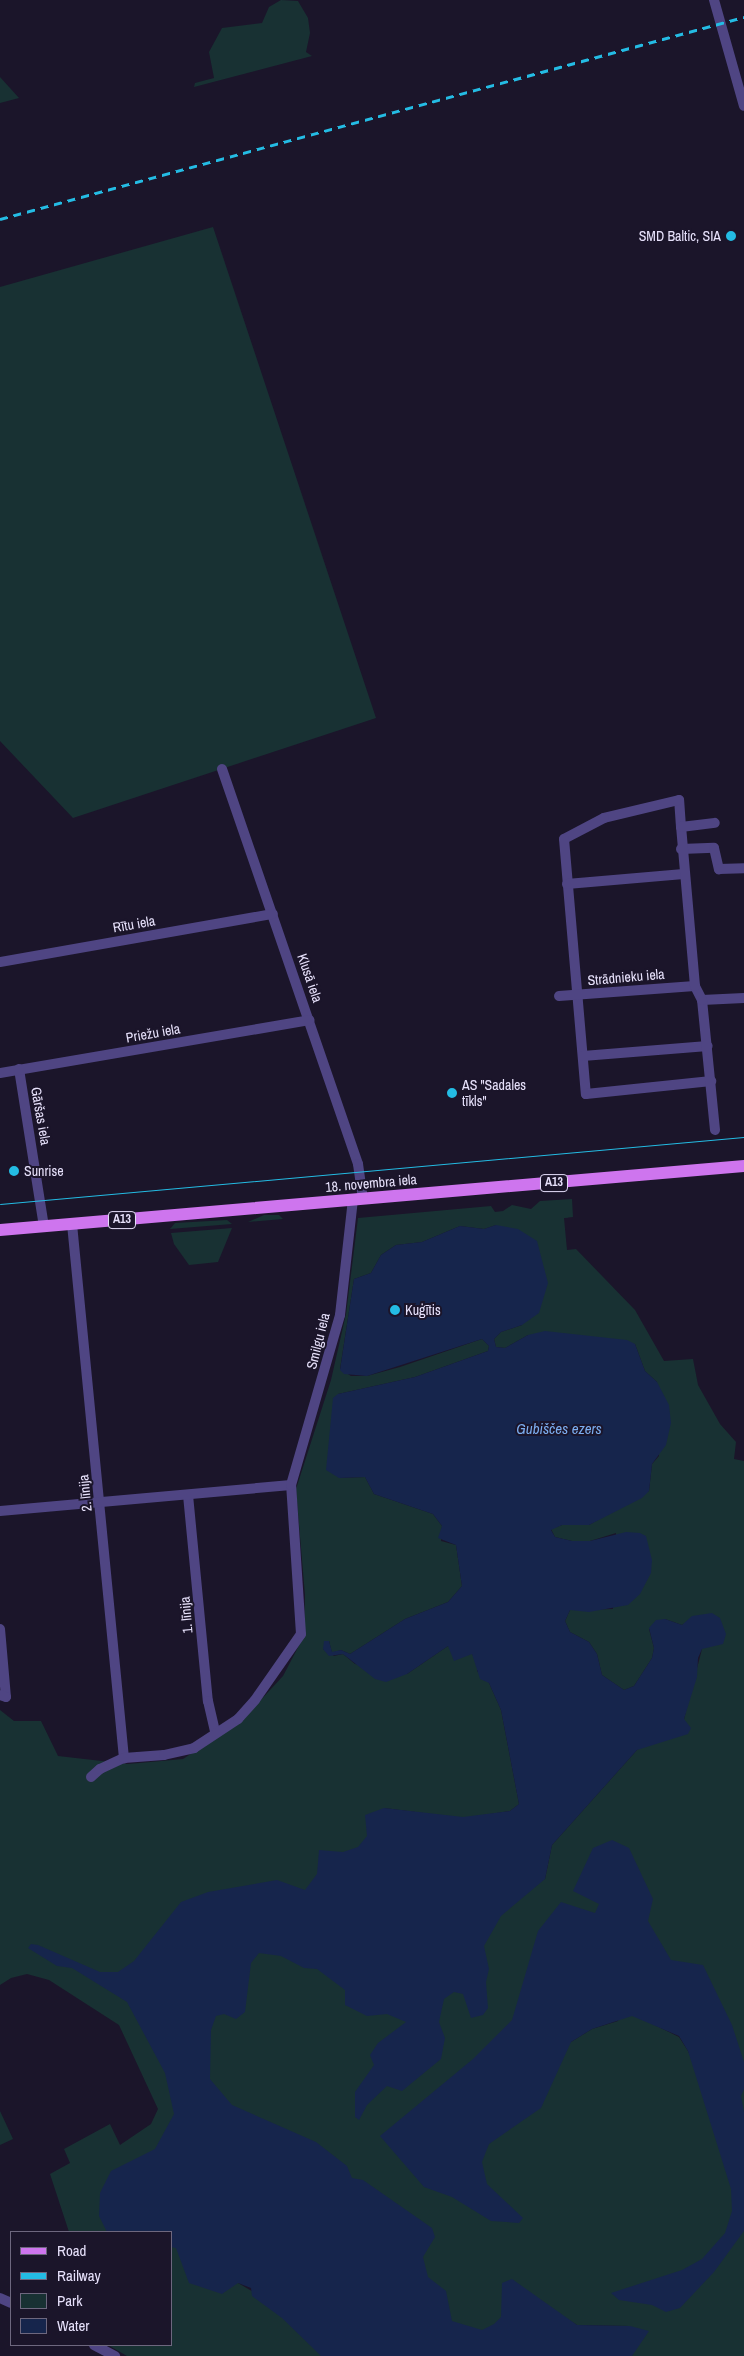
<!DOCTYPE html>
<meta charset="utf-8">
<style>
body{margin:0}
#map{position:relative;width:744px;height:2356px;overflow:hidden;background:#1b152a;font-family:"Archivo Narrow",sans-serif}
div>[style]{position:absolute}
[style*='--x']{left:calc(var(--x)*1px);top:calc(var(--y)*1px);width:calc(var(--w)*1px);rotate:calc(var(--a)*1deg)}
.green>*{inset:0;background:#183133}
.water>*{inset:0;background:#16254c}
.minor>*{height:10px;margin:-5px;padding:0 5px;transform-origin:5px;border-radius:5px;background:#4f4583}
.major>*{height:12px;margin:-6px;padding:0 6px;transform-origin:6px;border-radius:6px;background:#ce75ee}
.tram>*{height:1px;margin:-0.5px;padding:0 0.5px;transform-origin:0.5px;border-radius:0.5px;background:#24bce4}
.rail>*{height:3px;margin-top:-1.5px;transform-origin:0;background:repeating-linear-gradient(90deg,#24bce4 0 8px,transparent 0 14px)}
.dots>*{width:14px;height:14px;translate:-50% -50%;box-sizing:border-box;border:2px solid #1b152a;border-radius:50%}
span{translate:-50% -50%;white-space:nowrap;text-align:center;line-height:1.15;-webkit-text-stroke:4px #1b152a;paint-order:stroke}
.shield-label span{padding:1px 4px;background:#1b152a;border:1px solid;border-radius:4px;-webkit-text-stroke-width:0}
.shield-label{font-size:12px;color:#e7e1fb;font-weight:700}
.poi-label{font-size:14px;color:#e7e1fb}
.right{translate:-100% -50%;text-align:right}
.left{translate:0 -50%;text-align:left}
.street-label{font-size:14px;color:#e7e1fb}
.water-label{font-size:15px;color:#7cadef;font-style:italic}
.legend{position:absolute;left:10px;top:2231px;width:162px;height:115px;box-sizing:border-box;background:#1b152a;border:1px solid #6d677e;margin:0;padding:6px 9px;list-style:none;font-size:15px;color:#e7e1fb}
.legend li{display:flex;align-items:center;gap:10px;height:25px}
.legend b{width:25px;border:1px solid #6d677e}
</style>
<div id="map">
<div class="green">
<i style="clip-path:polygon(281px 0,298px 1px,308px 18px,310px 33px,306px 52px,312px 56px,194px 87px,195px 83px,214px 78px,209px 52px,222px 28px,262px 23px,269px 7px)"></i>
<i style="clip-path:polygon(0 77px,19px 98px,0 103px)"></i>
<i style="clip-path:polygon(213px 227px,376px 718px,73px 818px,0 741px,0 287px)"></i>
<i style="clip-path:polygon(evenodd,572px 1199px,573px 1217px,564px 1218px,567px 1250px,576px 1249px,635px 1310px,664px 1361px,693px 1359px,698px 1385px,720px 1424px,736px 1442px,734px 1459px,744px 1461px,744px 2171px,660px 1975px,617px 1863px,571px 2042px,592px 2029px,618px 2021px,620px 2008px,679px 2037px,688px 2051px,744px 2181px,744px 2356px,491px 2356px,629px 2326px,577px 2325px,537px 2299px,456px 2356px,127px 2356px,108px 2345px,171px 2345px,171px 2232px,69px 2232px,50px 2174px,70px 2163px,64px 2149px,110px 2124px,120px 2145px,151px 2124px,158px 2109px,119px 2025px,49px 1980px,27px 1974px,11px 1978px,0 1985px,0 1710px,14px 1721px,41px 1721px,58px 1756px,128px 1764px,183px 1759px,243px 1719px,283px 1676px,304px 1636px,305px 1595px,296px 1489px,331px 1380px,346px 1314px,358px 1218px,491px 1206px,495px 1212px,503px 1211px,512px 1205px,531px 1209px,540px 1201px,572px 1199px,496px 1225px,522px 1325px,501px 1332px,494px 1339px,496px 1347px,505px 1348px,528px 1335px,635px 1344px,645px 1371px,657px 1382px,659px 1456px,652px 1464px,649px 1491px,589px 1525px,562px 1525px,551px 1529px,555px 1537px,572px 1541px,590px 1541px,616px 1533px,613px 1609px,570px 1610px,565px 1621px,570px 1632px,589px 1642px,597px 1654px,602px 1675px,624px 1690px,634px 1686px,652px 1658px,654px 1648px,649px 1629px,665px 1619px,682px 1625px,689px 1620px,702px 1649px,684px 1719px,637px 1750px,552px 1845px,545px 1879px,488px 1898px,384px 1808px,463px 1818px,510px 1811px,519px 1804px,501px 1710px,489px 1683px,477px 1671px,477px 1662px,472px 1654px,448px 1646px,407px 1674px,355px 1664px,343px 1654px,334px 1656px,323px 1649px,329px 1641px,332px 1653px,341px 1650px,350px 1654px,405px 1619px,448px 1602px,462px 1586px,456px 1545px,441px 1541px,442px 1526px,433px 1514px,374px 1494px,365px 1477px,339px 1478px,338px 1394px,415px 1377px,488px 1351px,489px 1346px,482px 1339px,400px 1367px,367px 1376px,351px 1376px,340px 1369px,354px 1279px,371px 1273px,381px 1255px,396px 1245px,422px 1242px,460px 1226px,484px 1229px,496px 1225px,572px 1199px,216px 2258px,262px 2297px,238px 2283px,216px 2258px)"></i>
<i style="clip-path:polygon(264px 1215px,279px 1215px,283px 1219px,248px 1222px)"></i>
<i style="clip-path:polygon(227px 1220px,232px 1224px,170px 1229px,175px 1223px)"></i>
<i style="clip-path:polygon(232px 1228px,218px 1262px,189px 1265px,174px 1244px,171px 1233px)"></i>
<i style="clip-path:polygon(0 2111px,13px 2139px,0 2145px)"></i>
</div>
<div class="water">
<i style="clip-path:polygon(496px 1225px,518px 1229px,537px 1241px,548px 1283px,539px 1313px,522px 1325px,501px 1332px,494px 1339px,496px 1347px,505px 1348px,528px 1335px,545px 1331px,627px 1340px,635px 1344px,645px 1371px,657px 1382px,669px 1405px,671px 1423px,666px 1445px,652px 1464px,649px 1491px,642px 1498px,589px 1525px,562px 1525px,551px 1530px,555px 1537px,572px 1541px,590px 1541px,626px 1532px,640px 1533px,646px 1536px,652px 1560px,651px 1573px,640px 1594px,628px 1605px,589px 1612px,570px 1610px,565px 1621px,570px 1632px,589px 1642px,597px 1654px,602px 1675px,624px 1690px,634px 1686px,652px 1658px,654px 1648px,649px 1628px,656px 1620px,665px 1619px,682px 1625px,692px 1616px,712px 1613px,720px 1618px,726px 1634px,723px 1644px,702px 1649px,698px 1658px,697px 1677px,684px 1719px,691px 1728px,688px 1734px,637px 1750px,552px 1845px,545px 1879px,501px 1916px,484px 1946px,489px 1969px,486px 1982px,488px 2008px,483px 2015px,471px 2018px,463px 1994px,454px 1992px,444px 1999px,439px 2022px,445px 2038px,441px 2059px,402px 2091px,387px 2086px,367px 2105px,359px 2120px,355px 2117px,355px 2092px,374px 2065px,370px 2055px,378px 2043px,406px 2022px,387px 2014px,367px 2016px,345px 2005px,345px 1990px,317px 1969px,304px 1968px,281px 1956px,259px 1953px,251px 1963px,245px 2012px,236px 2019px,224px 2014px,216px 2016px,211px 2030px,210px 2079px,232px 2105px,316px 2142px,347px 2166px,352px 2178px,363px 2180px,432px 2228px,435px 2237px,423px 2257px,428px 2277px,446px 2291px,452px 2321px,482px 2330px,494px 2324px,501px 2317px,502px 2283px,512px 2279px,577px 2325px,630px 2326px,649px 2331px,632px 2356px,321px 2356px,282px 2318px,252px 2296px,251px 2288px,238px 2283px,222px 2294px,189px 2283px,176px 2248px,171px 2247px,171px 2232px,107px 2232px,99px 2216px,100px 2193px,111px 2171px,155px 2149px,174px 2114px,165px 2073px,127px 2002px,72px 1968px,57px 1966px,28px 1948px,31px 1944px,38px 1945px,100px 1972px,118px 1972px,134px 1961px,181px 1902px,208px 1892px,277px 1880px,305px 1890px,317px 1874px,319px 1850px,343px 1852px,358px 1847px,367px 1836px,365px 1815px,384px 1808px,463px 1817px,510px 1811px,519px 1804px,501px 1710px,489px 1683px,480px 1679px,472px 1654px,454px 1661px,448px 1646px,407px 1674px,386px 1682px,375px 1679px,343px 1654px,329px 1656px,323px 1649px,324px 1641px,329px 1641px,332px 1652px,341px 1650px,350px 1654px,405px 1619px,448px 1602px,462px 1586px,456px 1545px,438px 1538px,442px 1526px,433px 1514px,374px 1494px,365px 1477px,339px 1478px,326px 1470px,333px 1398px,338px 1394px,415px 1377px,488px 1351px,489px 1346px,482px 1339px,367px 1376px,344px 1374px,340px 1370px,354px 1279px,371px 1273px,381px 1255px,396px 1245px,422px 1242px,460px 1226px,484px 1229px)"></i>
<i style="clip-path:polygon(612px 1840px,629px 1848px,653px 1899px,648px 1921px,671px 1960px,703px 1965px,732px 2025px,744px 2062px,744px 2089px,741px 2096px,744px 2112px,744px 2231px,714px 2272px,680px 2308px,666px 2312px,652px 2305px,619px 2300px,611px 2293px,682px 2270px,702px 2259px,725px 2233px,732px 2211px,731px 2189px,688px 2051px,679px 2036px,632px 2016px,592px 2029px,571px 2042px,541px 2108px,489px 2144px,482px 2162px,487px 2184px,523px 2218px,519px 2223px,491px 2221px,452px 2197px,424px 2187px,380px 2136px,473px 2059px,512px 2020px,538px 1931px,561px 1902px,595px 1913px,599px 1904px,573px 1891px,593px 1848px)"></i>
</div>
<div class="minor">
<i style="--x:714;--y:0;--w:110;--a:74.2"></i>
<i style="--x:222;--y:769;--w:418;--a:71"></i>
<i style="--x:358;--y:1164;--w:35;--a:82"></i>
<i style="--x:681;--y:827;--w:27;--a:-94"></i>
<i style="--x:679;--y:800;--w:77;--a:166.5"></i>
<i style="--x:604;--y:818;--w:45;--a:152.3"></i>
<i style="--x:564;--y:839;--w:256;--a:85.1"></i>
<i style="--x:586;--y:1094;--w:126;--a:-5.9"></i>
<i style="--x:681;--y:849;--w:33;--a:-2"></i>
<i style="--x:714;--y:848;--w:22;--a:77"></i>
<i style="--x:719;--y:869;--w:25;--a:-2"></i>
<i style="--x:567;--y:884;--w:117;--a:-4.9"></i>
<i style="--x:0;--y:962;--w:277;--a:-10"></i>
<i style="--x:559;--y:996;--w:136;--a:-4.2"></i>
<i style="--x:702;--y:1000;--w:42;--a:-2.7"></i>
<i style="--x:583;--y:1056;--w:125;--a:-4.6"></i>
<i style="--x:19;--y:1069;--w:159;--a:81"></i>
<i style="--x:0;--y:1073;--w:314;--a:-9.7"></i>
<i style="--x:715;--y:1130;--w:131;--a:-95.7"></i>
<i style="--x:702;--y:1000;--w:16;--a:-117"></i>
<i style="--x:695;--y:986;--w:160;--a:-95"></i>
<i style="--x:681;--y:827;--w:34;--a:-7"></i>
<i style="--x:72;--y:1224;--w:537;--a:84.44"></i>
<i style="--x:188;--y:1495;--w:207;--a:84.5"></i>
<i style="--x:208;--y:1701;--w:32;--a:77"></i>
<i style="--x:0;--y:1511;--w:292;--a:-5.1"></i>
<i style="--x:0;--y:1629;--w:68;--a:85"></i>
<i style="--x:6;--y:1697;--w:6;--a:-162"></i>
<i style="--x:91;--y:1777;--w:12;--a:-42"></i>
<i style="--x:100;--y:1769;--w:26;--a:-25"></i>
<i style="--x:124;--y:1758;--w:40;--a:-4.3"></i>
<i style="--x:164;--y:1755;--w:31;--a:-13"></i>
<i style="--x:194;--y:1748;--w:53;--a:-33.4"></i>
<i style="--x:238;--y:1719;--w:25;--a:-48"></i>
<i style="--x:255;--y:1700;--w:80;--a:-55.1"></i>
<i style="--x:301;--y:1634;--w:149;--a:-93.8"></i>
<i style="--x:291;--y:1485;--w:177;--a:-73.9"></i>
<i style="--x:340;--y:1315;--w:116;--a:-83.6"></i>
<i style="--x:0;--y:2298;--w:12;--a:24"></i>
<i style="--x:94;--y:2345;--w:24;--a:28"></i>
</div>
<div class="major">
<i style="--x:0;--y:1230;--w:747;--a:-4.92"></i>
</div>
<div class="tram">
<i style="--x:0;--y:1204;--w:747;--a:-5.15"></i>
</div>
<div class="rail">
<i style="--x:0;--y:219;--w:771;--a:-15.19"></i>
</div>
<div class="dots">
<i style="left:731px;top:236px;background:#24bce4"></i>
<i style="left:452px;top:1093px;background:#24bce4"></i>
<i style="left:14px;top:1171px;background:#24bce4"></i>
<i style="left:395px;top:1310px;background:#24bce4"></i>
</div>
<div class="shield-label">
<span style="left:554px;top:1183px">A13</span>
<span style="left:122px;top:1220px">A13</span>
</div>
<div class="poi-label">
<span class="right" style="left:721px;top:236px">SMD Baltic, SIA</span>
<span class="left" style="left:462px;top:1093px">AS "Sadales<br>tīkls"</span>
<span class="left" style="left:24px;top:1171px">Sunrise</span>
<span class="left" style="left:405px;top:1310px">Kuģītis</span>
</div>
<div class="street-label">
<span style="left:134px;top:924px;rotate:-10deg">Rītu iela</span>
<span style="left:626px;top:977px;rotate:-5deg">Strādnieku iela</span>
<span style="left:310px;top:978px;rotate:71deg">Klusā iela</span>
<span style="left:153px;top:1033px;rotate:-10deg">Priežu iela</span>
<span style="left:41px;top:1116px;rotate:80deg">Gāršas iela</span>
<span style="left:371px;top:1183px;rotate:-5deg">18. novembra iela</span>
<span style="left:318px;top:1341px;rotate:-76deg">Smilgu iela</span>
<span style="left:85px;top:1493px;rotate:-96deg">2. līnija</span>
<span style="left:186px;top:1615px;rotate:-95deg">1. līnija</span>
</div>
<div class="water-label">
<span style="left:559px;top:1429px">Gubiščes ezers</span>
</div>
<ul class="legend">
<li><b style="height:6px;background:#ce75ee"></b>Road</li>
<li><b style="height:6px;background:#24bce4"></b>Railway</li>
<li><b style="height:14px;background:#183133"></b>Park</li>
<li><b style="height:14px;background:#16254c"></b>Water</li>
</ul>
</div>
